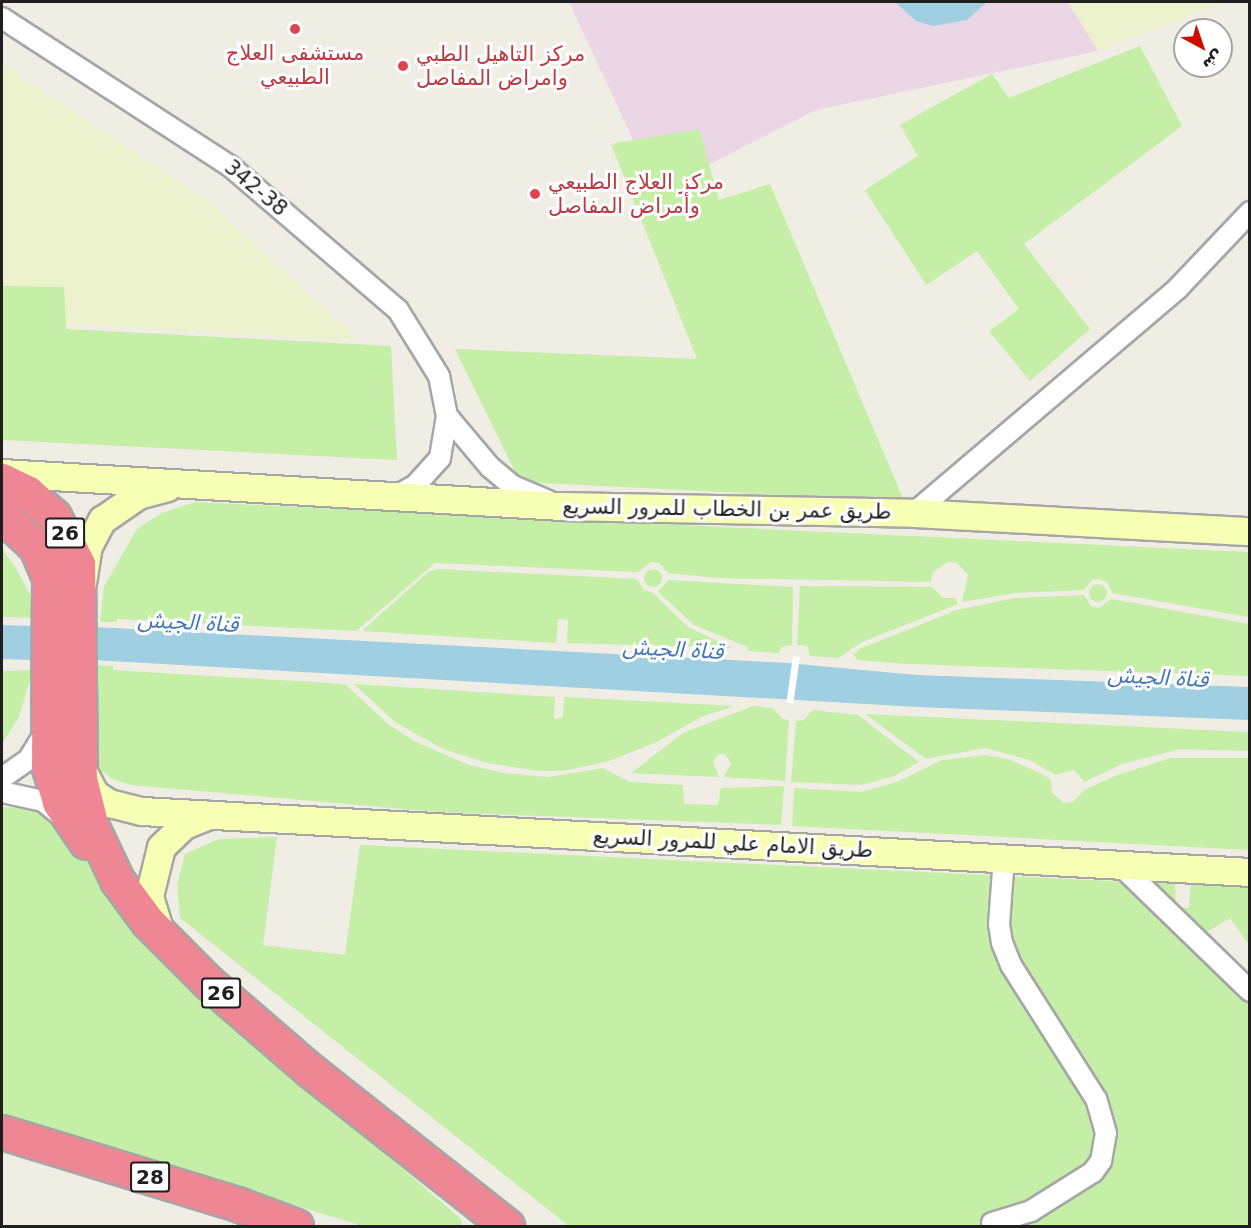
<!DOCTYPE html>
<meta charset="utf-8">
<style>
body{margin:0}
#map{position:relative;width:1251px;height:1228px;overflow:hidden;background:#f0ede4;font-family:"DejaVu Sans","Noto Sans Arabic",sans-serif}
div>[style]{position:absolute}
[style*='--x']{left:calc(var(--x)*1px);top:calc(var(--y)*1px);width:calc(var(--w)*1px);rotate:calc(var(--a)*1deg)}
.industrial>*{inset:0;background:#ead6e5}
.farmland>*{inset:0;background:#ecf1ce}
.grass>*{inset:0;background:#c5efa6}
.round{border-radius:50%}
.water>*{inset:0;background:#a1cfe2;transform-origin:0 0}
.pier>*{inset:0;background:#fff;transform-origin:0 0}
.roads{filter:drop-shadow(2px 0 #a6a6a6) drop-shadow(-2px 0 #a6a6a6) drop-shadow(0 2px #a6a6a6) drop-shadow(0 -2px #a6a6a6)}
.minor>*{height:20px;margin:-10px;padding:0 10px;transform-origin:10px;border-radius:10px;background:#fff}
.secondary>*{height:27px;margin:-13.5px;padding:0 13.5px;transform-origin:13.5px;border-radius:13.5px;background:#f6ffb4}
.motorway>*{height:33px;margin:-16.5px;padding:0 16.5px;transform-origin:16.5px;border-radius:16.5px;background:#ee8693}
.dots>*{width:16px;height:16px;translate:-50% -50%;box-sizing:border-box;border:3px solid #fff;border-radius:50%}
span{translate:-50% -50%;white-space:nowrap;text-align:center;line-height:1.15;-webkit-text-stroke:6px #fff;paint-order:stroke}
.shield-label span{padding:2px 4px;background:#fff;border:2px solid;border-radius:4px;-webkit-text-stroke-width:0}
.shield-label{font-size:20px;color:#1f1f1f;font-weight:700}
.health-label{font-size:21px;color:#be3a42}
.left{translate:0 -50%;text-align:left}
.street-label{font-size:21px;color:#1f1f1f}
.water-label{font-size:22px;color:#4376b7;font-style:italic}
.frame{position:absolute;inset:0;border:3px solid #1f1f1f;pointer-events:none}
.north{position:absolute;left:1173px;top:18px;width:60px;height:60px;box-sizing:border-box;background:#fff;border:2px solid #a5a5a5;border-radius:50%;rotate:140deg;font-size:16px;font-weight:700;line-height:24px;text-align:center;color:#1f1f1f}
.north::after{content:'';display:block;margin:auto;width:21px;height:27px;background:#ce0d00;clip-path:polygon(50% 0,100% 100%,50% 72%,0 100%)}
</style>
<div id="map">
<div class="industrial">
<i style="clip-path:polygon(569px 2px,1068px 2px,1098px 51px,816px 110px,657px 191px)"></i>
</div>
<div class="farmland">
<i style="clip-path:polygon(1068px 2px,1227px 2px,1098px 51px)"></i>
<i style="clip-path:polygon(2px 63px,212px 204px,360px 341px,2px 320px)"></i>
</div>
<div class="grass">
<i style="clip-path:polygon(1140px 46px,1182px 126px,1024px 244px,1090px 329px,1030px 381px,989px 331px,1019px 309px,977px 251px,926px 285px,865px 190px,918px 156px,900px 125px,992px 74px,1009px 98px)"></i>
<i style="clip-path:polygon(699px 129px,719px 200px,770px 184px,904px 501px,520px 482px,455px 349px,697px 359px,611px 144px)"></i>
<i style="clip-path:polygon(2px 286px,64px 287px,66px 329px,391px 346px,397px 460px,2px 440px)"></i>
<i style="clip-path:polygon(195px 502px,1249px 552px,1249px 617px,1112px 593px,1107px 582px,1099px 579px,1092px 580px,1084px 590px,1016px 593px,962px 602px,968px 575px,957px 563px,948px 562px,933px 572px,931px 582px,717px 578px,668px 573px,659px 563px,651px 562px,638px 572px,435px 563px,356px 631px,117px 619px,117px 622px,100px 622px,104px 586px,137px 529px,162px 513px)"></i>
<i style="clip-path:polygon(2px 549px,16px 568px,30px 595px,34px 618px,2px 617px)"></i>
<i class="round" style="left:644px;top:569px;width:18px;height:18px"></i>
<i style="clip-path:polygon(437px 569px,637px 579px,644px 590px,653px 593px,688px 627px,732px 648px,567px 643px,568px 620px,558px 619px,556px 643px,362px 631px,428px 572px)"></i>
<i style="clip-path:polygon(668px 580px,793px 587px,792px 645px,781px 647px,779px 653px,747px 651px,748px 647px,694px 625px,658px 592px)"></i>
<i class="round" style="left:1089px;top:584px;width:18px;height:18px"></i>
<i style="clip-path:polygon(800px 586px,932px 587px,943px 598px,956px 598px,958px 604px,862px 642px,838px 658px,810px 656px,807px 646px,797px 645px)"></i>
<i style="clip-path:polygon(1084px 595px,1091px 606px,1099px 608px,1111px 599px,1249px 624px,1249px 676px,908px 664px,857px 660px,854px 655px,859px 649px,957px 610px,1015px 598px)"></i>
<i style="clip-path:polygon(96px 665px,113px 666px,113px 670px,345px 684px,388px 724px,416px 742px,469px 765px,503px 773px,548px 777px,603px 768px,630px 782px,683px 785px,684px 804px,718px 805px,721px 788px,784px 786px,781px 825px,437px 812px,131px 785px,112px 779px,94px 765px,91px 740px)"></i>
<i style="clip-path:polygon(33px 670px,19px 717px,2px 744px,2px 671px)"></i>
<i style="clip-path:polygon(354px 684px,555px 697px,554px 719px,563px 718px,564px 697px,734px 706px,701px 717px,657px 742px,609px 761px,563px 771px,539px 771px,488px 763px,443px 749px,395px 722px)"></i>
<i style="clip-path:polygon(753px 706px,773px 708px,782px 719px,789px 720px,785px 781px,724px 777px,731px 763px,725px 754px,718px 754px,713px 762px,719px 777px,631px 773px,683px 733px)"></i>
<i style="clip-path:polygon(812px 710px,858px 715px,919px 762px,895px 776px,861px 785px,791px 782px,796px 721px,804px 720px)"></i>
<i style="clip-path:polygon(865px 714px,1249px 732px,1249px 751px,1180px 749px,1122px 764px,1084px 782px,1074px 770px,1055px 775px,1030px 760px,985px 748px,926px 759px)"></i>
<i style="clip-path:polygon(985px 755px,1008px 759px,1044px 775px,1051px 780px,1052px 793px,1064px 803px,1073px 802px,1084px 790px,1117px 775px,1171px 758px,1249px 758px,1249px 850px,792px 826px,794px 788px,861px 792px,897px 782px,942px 760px)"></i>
<i style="clip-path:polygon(2px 807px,47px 809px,304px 1084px,461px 1219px,462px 1226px,363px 1226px,2px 1117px)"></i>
<i style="clip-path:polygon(277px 837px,263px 945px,345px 955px,360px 845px,1131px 882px,1249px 1001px,1249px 1226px,569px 1226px,180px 918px,177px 885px,185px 854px,219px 839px)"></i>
<i style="clip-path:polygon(1139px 880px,1175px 880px,1176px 907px,1189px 908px,1191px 882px,1249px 885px,1249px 945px,1230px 918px,1201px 936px)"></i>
</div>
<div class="water">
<i style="clip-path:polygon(895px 2px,987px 2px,967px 20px,933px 26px,916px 21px)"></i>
<i style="left:2px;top:625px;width:32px;height:34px;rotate:2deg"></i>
<i style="clip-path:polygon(94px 627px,787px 663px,917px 675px,1249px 687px,1249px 720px,918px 707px,92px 660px)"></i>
</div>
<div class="pier">
<i style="left:793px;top:656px;width:7px;height:47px;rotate:8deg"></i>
</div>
<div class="roads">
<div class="minor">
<i style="--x:2;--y:18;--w:272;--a:33"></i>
<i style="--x:230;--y:166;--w:221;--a:40.6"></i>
<i style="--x:398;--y:310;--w:78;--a:58.2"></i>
<i style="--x:439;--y:376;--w:41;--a:78.7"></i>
<i style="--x:447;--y:416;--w:43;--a:99.5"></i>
<i style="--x:440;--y:458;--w:36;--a:132"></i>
<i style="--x:416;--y:485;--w:24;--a:152"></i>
<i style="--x:447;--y:416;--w:67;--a:49.9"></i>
<i style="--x:490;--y:467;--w:30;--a:40"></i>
<i style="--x:513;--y:486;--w:39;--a:23"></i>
<i style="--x:914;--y:513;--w:347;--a:-40.4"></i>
<i style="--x:1178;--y:288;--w:105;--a:-46.5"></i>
<i style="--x:2;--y:778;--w:32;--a:-35"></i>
<i style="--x:28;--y:760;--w:31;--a:-58"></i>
<i style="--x:2;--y:792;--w:42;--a:12.4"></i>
<i style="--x:43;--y:801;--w:26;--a:39"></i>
<i style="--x:1120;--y:865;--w:181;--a:44.1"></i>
<i style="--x:992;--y:1223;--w:41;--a:-17.1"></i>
<i style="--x:1031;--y:1211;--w:73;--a:-32.2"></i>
<i style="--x:1093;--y:1172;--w:14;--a:-54"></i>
<i style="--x:1101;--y:1161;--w:28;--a:-80"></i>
<i style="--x:1106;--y:1133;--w:35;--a:-106"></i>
<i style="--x:1096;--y:1099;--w:159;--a:-122.4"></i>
<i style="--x:1011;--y:965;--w:24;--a:-112"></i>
<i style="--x:1002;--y:943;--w:19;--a:-99"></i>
<i style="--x:999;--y:924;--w:66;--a:-85.7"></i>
</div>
<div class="secondary">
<i style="--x:2;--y:473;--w:560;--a:3.38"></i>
<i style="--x:561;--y:506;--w:353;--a:1.1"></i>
<i style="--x:914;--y:513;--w:336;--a:3.1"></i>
<i style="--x:82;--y:583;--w:37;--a:-81"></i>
<i style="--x:88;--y:546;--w:30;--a:-62"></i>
<i style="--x:102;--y:520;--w:44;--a:-34.8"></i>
<i style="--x:138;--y:495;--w:30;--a:-15"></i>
<i style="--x:81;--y:768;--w:30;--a:62"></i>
<i style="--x:95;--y:794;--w:17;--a:33"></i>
<i style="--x:109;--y:803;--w:34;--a:14"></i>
<i style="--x:142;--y:811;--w:1110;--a:3.15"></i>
<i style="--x:159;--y:929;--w:34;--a:-107"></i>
<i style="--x:149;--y:896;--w:50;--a:-76.2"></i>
<i style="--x:161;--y:847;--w:32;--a:-44"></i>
<i style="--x:184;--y:825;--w:27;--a:-22"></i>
</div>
<div class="motorway">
<i style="--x:2;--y:480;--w:28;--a:26"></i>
<i style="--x:27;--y:492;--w:36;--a:42"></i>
<i style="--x:54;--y:516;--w:54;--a:63.4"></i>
<i style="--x:78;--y:564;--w:215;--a:89.5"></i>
<i style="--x:80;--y:779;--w:49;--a:76"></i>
<i style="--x:92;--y:827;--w:59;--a:64.7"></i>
<i style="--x:117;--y:880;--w:52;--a:53.6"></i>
<i style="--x:148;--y:922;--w:86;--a:45"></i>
<i style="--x:209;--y:983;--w:135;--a:40.8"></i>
<i style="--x:311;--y:1071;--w:250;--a:38.3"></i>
<i style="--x:2;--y:515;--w:47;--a:43.3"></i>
<i style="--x:36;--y:547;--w:33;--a:67"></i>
<i style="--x:49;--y:577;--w:188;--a:90.3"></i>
<i style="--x:48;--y:765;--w:39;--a:73"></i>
<i style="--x:59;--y:802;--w:48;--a:56"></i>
<i style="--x:2;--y:1132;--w:246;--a:17"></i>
<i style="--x:237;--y:1204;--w:63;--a:20.4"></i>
</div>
</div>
<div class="dots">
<i style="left:295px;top:29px;background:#e0444e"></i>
<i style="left:403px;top:66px;background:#e0444e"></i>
<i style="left:535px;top:194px;background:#e0444e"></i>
</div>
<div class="shield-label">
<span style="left:65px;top:533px">26</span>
<span style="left:221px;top:993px">26</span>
<span style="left:150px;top:1177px">28</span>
</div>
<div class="health-label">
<span style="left:295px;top:65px">مستشفى العلاج<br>الطبيعي</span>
<span class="left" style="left:416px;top:66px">مركز التاهيل الطبي<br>وامراض المفاصل</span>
<span class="left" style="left:548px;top:194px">مركز العلاج الطبيعي<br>وأمراض المفاصل</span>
</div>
<div class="street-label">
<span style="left:256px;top:188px;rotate:40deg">342-38</span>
<span style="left:727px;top:509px;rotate:1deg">طريق عمر بن الخطاب للمرور السريع</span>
<span style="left:733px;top:843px;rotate:3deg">طريق الامام علي للمرور السريع</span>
</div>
<div class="water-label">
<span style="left:188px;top:622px;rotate:3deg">قناة الجيش</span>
<span style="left:673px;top:649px;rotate:3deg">قناة الجيش</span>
<span style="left:1158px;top:677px;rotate:3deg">قناة الجيش</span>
</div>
<div class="frame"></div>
<div class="north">ش</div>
</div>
